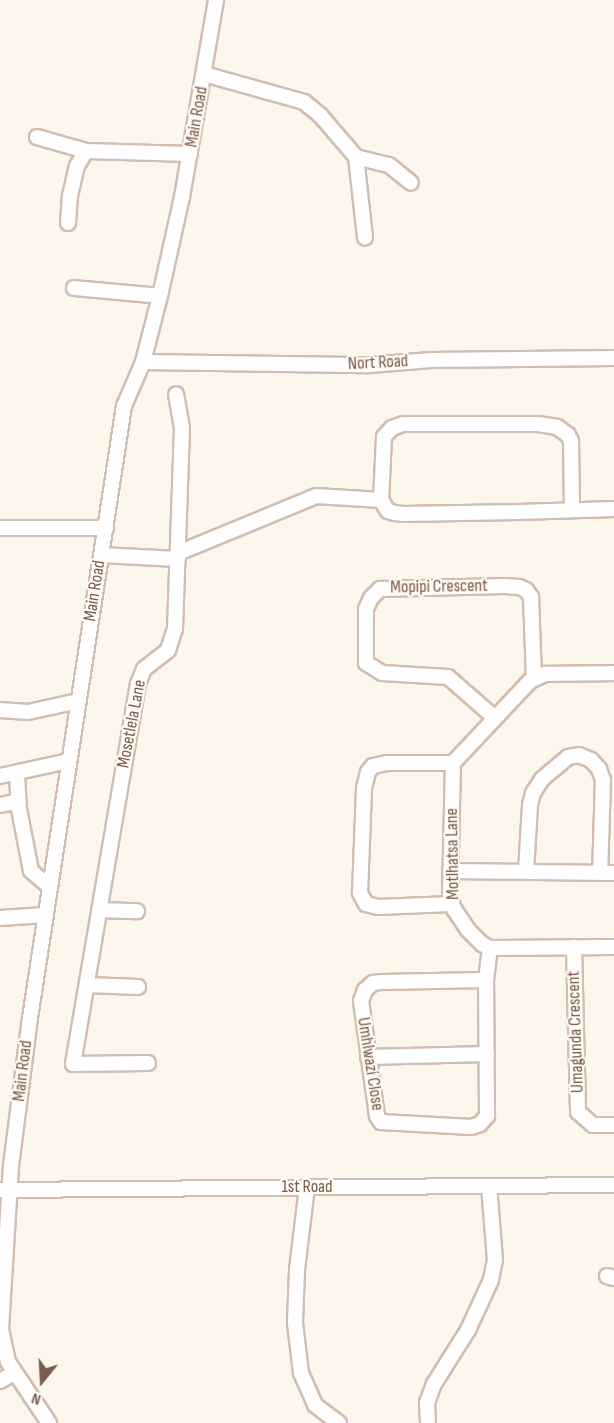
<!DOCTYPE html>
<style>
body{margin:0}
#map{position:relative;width:614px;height:1423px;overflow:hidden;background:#fdf6ec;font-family:"Sofia Sans Condensed",sans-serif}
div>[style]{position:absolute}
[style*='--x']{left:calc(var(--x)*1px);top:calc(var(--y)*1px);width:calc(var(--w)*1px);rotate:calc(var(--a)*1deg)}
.roads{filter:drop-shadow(2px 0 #d1beb0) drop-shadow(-2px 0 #d1beb0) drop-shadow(0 2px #d1beb0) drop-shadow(0 -2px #d1beb0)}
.minor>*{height:14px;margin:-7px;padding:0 7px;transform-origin:7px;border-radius:7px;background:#fff}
span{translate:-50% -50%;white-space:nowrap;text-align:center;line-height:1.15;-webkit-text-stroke:4.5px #fffaf3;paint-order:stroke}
.street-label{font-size:18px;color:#7a5c4d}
.north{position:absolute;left:12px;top:1351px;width:60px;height:60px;-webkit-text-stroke:4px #fffaf3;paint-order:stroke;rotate:198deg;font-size:16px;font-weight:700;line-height:24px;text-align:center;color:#7a5c4d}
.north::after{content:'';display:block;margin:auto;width:21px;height:27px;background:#7a5c4d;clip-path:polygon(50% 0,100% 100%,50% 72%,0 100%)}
</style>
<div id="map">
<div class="roads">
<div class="minor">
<i style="--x:204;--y:74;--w:104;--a:15.6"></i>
<i style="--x:304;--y:102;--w:21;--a:39"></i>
<i style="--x:320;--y:115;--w:55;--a:49.4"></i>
<i style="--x:356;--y:157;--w:34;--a:14"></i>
<i style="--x:389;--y:165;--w:28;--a:39"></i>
<i style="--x:37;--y:137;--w:51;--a:15.9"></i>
<i style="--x:86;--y:151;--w:104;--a:1.7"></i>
<i style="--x:356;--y:157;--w:81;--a:83.6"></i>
<i style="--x:68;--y:223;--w:27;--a:-86"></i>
<i style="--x:70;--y:196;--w:31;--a:-77"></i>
<i style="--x:77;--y:166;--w:17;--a:-59"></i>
<i style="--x:74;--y:288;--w:86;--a:5.3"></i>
<i style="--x:143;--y:362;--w:227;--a:0.8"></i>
<i style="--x:370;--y:365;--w:61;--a:-4.7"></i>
<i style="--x:431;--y:360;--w:183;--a:-0.6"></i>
<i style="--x:572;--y:510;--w:69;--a:-90.8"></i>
<i style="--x:571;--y:441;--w:7;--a:-117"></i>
<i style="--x:568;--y:435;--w:14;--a:-144"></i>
<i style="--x:557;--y:427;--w:19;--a:-171"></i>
<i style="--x:538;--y:424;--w:135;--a:180"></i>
<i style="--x:403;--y:424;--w:12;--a:160"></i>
<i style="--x:392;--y:428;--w:12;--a:132"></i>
<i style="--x:384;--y:437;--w:63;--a:92.7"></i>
<i style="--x:381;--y:500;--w:13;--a:58"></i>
<i style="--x:388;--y:511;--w:7;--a:16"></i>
<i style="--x:395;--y:513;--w:8;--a:7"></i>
<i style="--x:403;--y:514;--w:116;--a:-1"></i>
<i style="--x:519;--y:512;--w:95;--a:-1.8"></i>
<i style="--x:0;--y:528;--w:106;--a:0"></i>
<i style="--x:178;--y:553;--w:149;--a:-22.4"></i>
<i style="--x:316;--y:496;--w:65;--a:3.5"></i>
<i style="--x:101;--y:555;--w:77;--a:3"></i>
<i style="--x:0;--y:710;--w:28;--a:4"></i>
<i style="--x:28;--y:712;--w:51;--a:-12.4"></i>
<i style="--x:495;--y:718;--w:62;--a:-138.9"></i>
<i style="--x:448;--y:677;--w:66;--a:-176.5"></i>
<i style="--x:382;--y:673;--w:19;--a:-148"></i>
<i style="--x:366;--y:663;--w:54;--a:-90"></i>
<i style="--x:366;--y:609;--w:12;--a:-66"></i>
<i style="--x:371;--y:598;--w:13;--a:-45"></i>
<i style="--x:380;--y:589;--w:124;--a:-1.4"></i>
<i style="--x:504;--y:586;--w:15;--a:4"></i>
<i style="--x:519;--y:587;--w:8;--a:23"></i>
<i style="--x:526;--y:590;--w:9;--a:54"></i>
<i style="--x:531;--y:597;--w:81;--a:87.9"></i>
<i style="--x:453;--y:763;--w:134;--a:91.3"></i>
<i style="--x:450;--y:897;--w:13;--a:72"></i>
<i style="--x:454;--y:909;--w:25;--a:56"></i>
<i style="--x:468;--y:930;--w:20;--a:45"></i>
<i style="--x:482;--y:944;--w:9;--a:27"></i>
<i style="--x:490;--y:948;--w:124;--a:-0.5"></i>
<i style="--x:453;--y:763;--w:112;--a:-46.8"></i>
<i style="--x:530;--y:681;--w:17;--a:-25"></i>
<i style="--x:545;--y:674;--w:69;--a:-0.8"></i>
<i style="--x:17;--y:774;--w:35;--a:87"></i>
<i style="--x:19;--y:809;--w:63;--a:79"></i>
<i style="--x:31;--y:871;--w:25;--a:40"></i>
<i style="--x:0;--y:776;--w:70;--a:-12.4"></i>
<i style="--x:0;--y:805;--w:19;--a:-12"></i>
<i style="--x:450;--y:871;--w:164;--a:0.7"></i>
<i style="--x:526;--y:871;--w:66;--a:-86.5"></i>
<i style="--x:530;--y:805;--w:12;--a:-76"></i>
<i style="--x:533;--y:793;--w:17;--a:-57"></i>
<i style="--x:542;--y:779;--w:34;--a:-40"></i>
<i style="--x:568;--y:757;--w:11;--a:-10"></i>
<i style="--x:579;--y:755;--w:13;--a:23"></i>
<i style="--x:591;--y:760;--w:12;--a:48"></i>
<i style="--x:599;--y:769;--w:12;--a:70"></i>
<i style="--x:603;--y:780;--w:93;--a:91.8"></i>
<i style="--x:451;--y:904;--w:73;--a:177.6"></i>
<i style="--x:378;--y:907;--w:12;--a:-166"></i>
<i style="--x:366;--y:904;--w:13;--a:-119"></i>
<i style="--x:360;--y:893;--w:105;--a:-87.8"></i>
<i style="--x:364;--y:788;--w:16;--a:-76"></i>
<i style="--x:368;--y:772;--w:8;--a:-50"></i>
<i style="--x:373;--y:766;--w:14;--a:-12"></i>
<i style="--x:387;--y:763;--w:66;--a:0"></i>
<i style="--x:99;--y:910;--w:38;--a:2"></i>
<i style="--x:0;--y:918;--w:46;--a:-3.7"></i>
<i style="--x:574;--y:947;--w:165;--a:88.6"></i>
<i style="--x:578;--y:1112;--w:20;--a:41"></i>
<i style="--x:593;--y:1125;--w:21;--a:0"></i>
<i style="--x:486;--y:980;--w:105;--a:178.9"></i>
<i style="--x:381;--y:982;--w:8;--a:173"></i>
<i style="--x:373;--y:983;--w:11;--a:139"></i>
<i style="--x:365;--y:990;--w:12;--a:110"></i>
<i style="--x:361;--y:1001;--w:116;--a:82.1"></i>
<i style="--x:377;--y:1116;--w:7;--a:56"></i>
<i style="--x:381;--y:1122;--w:90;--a:3.2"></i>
<i style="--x:471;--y:1127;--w:9;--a:-18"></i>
<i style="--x:480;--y:1124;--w:11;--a:-49"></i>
<i style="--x:487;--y:1116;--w:136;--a:-90.4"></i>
<i style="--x:486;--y:980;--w:32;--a:-83"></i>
<i style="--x:87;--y:985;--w:51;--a:2.2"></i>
<i style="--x:368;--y:1057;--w:119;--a:-1.4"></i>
<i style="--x:148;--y:1063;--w:75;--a:179.2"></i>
<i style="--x:73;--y:1064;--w:386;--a:-80.3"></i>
<i style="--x:138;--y:684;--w:16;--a:-68"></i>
<i style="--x:144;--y:669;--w:31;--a:-38"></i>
<i style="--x:168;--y:650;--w:22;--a:-72"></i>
<i style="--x:175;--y:629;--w:201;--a:-88"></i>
<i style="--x:182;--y:428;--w:34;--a:-100"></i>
<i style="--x:307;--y:1187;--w:84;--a:96.9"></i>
<i style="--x:297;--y:1270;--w:53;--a:92.2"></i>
<i style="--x:295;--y:1323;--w:50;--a:83.2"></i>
<i style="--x:301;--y:1373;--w:35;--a:66"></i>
<i style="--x:315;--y:1405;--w:30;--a:37"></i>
<i style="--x:0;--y:1190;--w:614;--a:-0.47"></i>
<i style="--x:607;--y:1276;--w:7;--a:16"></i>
<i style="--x:0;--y:1381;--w:16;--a:-30"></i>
<i style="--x:49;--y:1423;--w:73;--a:-123.9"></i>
<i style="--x:8;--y:1362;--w:34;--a:-102"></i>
<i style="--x:1;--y:1329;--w:163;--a:-86.5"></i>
<i style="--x:11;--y:1166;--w:149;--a:-82.7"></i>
<i style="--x:30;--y:1018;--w:619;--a:-81.27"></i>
<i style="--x:124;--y:406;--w:48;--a:-66.6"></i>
<i style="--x:143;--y:362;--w:68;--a:-75.6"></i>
<i style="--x:160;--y:296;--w:101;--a:-77.5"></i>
<i style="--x:182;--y:197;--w:200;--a:-80.2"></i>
<i style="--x:428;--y:1423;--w:20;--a:-93"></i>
<i style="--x:427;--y:1403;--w:20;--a:-70"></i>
<i style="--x:434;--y:1384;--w:64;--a:-57.8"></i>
<i style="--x:468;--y:1330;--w:55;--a:-65.3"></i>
<i style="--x:491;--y:1280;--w:20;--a:-79"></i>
<i style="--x:495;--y:1260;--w:74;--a:-94.6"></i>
</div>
</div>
<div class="street-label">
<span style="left:197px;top:117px;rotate:-80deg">Main Road</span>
<span style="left:378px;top:363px;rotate:-3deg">Nort Road</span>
<span style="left:439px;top:587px;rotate:-1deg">Mopipi Crescent</span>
<span style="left:95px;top:591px;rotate:-81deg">Main Road</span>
<span style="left:132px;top:724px;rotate:-79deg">Mosetlela Lane</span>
<span style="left:453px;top:854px;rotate:-91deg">Motlhatsa Lane</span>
<span style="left:576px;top:1032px;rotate:-92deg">Umagunda Crescent</span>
<span style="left:370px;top:1064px;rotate:81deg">Umhlwazi Close</span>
<span style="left:23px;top:1071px;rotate:-83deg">Main Road</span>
<span style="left:307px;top:1187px">1st Road</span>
</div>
<div class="north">N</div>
</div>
